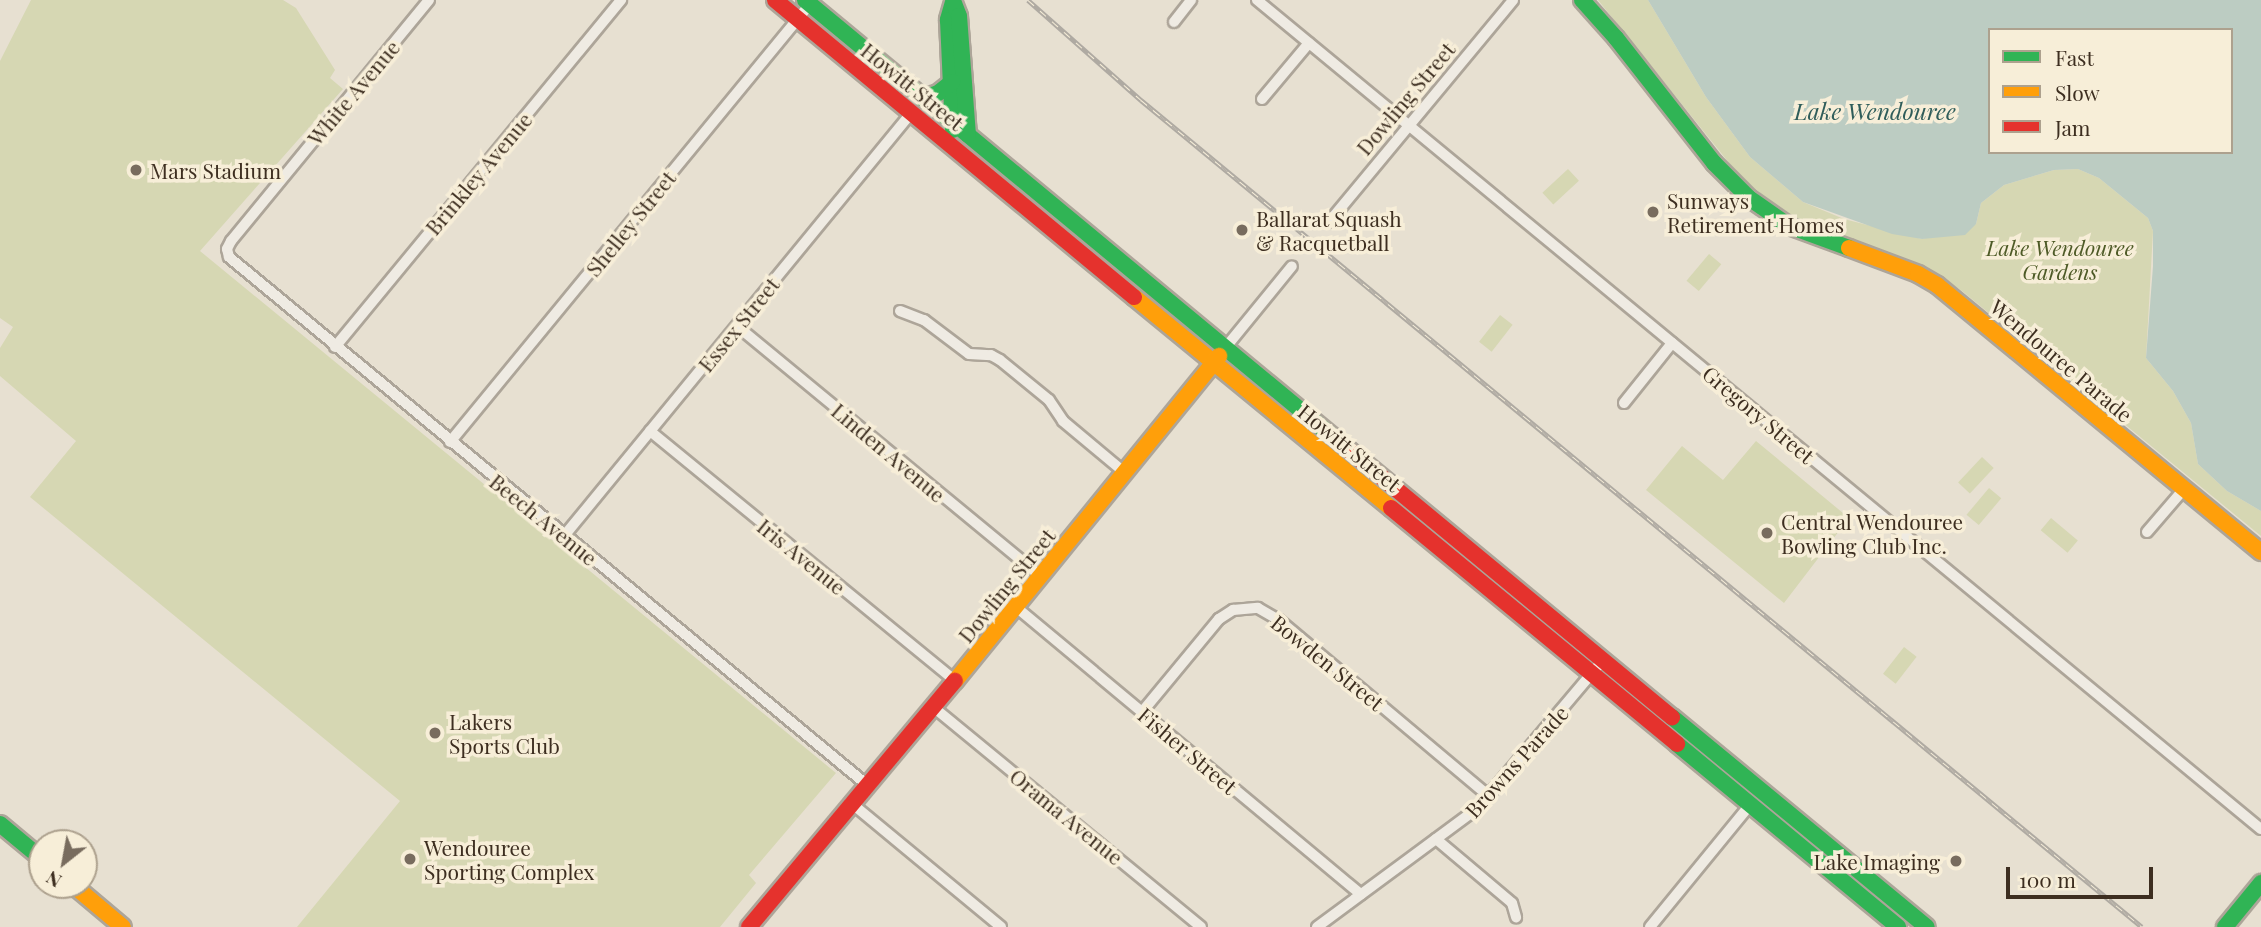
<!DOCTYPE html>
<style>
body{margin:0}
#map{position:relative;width:2261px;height:927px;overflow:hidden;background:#e7e0d1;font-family:"Playfair Display",serif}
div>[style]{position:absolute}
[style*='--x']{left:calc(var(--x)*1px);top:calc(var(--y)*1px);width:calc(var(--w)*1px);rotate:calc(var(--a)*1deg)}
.green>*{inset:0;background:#d6d7b3;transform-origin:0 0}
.water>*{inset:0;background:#bcccc2}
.roads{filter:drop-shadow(2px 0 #ada599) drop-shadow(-2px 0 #ada599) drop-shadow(0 2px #ada599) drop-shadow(0 -2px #ada599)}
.street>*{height:10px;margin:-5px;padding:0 5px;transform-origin:5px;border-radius:5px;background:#efebe3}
.fast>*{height:16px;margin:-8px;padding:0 8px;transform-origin:8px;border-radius:8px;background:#30b455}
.slow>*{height:16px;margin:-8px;padding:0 8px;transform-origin:8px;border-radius:8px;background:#ff9f0a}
.jam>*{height:16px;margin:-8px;padding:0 8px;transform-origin:8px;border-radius:8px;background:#e5322d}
.rail>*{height:5px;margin-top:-2.5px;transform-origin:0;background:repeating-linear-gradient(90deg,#f7eed8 0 8px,#afaaa2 0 16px);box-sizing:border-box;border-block:2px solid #afaaa2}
.dots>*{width:19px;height:19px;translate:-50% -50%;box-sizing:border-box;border:4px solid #f7eed8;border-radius:50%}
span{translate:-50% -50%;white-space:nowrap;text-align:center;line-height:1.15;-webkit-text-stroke:7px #f7eed8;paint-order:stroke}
.street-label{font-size:21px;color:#3d2e20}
.poi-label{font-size:21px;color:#3d2e20}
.left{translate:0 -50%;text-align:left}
.right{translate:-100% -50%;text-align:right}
.park-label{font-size:21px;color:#4d5a26;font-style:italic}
.water-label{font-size:23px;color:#2f5d5a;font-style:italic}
.legend{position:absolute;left:1988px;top:28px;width:245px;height:126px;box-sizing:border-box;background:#f7eed8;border:2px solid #ada18e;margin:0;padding:9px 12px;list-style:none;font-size:21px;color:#3d2e20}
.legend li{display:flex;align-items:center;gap:14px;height:35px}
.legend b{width:35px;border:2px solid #ada18e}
.north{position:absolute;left:28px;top:829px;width:70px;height:70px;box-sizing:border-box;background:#f7eed8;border:2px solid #ada18e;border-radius:50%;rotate:211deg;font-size:19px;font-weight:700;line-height:28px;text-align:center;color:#3d2e20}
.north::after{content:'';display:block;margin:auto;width:24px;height:32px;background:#786c5e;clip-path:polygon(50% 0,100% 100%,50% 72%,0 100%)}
.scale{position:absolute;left:2006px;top:867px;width:147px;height:32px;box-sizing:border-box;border:4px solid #3d2e20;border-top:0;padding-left:9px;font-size:21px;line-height:24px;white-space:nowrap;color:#3d2e20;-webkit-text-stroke:5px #f7eed8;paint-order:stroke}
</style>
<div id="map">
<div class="green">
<i style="clip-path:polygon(31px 0,283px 0,296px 8px,335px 70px,330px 78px,343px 89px,200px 251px,836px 773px,749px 875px,756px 883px,720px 927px,297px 927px,400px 801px,30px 497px,76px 441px,0 376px,0 348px,13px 327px,0 318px,0 61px)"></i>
<i style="clip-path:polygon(1598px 0,1648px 0,1706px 97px,1750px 157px,1803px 202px,1844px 219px,1922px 239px,1976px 224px,1981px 203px,2004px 185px,2054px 170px,2078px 169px,2099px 178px,2148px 218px,2153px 231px,2146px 358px,2173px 391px,2191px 423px,2198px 464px,2227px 491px,2261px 511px,2261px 536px,1962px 291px,1935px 273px,1827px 231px,1788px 215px,1768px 202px,1742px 179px)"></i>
<i style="left:1568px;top:169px;width:16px;height:35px;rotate:47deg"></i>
<i style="left:1709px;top:254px;width:16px;height:35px;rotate:40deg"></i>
<i style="left:1500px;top:315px;width:16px;height:34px;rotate:38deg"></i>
<i style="clip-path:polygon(1756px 441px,1849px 518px,1784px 603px,1646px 490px,1682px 446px,1723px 480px)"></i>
<i style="left:1982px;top:457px;width:16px;height:35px;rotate:43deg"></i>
<i style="left:1989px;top:488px;width:16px;height:35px;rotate:40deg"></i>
<i style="left:2051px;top:518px;width:35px;height:16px;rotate:40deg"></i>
<i style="left:1904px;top:647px;width:16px;height:34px;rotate:38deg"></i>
</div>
<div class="water">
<i style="clip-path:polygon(evenodd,1648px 0,2261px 0,2261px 511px,2227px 491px,2198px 464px,2191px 423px,2173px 391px,2146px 358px,2153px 266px,2153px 231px,2148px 218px,2099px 178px,2078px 169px,2054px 170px,2004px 185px,1981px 203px,1976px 224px,1965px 235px,1922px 239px,1892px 234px,1803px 202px,1750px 157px,1706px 97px,1648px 0,1990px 30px,2231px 30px,2231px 152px,1990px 152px,1990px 30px)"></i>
</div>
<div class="roads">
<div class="street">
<i style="--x:429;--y:0;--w:312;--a:129.4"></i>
<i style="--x:231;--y:241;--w:9;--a:117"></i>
<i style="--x:227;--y:249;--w:8;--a:76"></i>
<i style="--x:229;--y:257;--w:827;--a:39.6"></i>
<i style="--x:1257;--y:0;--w:1302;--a:39.55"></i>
<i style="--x:1174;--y:22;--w:28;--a:-52"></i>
<i style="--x:1262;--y:99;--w:73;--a:-50"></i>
<i style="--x:1329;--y:222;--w:288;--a:-50.3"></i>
<i style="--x:900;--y:311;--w:26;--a:21"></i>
<i style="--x:924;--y:320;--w:56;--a:37.1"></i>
<i style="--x:969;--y:354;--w:22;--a:3"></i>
<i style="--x:991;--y:355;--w:10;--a:29"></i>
<i style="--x:1000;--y:360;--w:63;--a:39.2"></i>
<i style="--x:1049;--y:400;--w:25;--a:56"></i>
<i style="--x:1063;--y:421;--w:80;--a:39.9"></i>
<i style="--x:737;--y:326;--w:394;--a:39.5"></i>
<i style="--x:335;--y:347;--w:450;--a:-50.5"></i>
<i style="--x:1226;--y:347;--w:104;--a:-50.8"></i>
<i style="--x:1624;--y:403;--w:77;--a:-51.3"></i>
<i style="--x:650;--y:431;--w:393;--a:39.3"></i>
<i style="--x:450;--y:442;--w:567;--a:-50.58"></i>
<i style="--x:2147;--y:532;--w:57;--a:-49.3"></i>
<i style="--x:564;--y:536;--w:549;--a:-50.62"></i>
<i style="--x:1016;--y:607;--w:449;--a:39.8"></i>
<i style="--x:932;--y:706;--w:348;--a:39.4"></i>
<i style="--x:1142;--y:712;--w:121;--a:-50.4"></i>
<i style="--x:1219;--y:619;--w:17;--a:-33"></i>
<i style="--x:1233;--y:610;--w:25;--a:-5"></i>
<i style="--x:1258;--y:608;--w:24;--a:30"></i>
<i style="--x:1279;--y:620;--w:274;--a:40"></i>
<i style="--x:850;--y:802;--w:196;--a:39.6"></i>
<i style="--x:1436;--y:839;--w:99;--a:40.1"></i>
<i style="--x:1512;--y:903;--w:15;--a:74"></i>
<i style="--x:1317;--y:927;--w:200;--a:-36.5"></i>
<i style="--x:1478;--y:808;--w:195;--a:-49.8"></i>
<i style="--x:1650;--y:927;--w:158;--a:-50.7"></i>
</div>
<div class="fast">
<i style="--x:805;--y:0;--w:707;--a:39.61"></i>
<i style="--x:1582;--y:0;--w:51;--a:48.2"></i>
<i style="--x:1616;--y:38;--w:159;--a:51.9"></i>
<i style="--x:1714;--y:163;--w:49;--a:45"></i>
<i style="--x:1749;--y:198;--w:49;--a:35"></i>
<i style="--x:1789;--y:226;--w:64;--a:20.1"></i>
<i style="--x:953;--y:2;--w:19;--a:106"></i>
<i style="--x:948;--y:20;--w:110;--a:87.4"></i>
<i style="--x:954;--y:3;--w:14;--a:69"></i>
<i style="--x:959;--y:16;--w:119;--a:85.7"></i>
<i style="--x:922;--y:98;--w:17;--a:-17"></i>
<i style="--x:938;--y:93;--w:18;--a:-38"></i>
<i style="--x:1672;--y:717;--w:330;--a:39.5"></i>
<i style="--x:1677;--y:744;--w:287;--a:39.6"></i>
<i style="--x:0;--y:824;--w:55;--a:39.8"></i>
<i style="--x:2225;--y:927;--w:57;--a:-50.7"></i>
</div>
<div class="slow">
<i style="--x:1849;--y:248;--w:74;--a:20.6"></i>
<i style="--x:1918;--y:274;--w:22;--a:30"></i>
<i style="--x:1937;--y:285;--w:420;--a:39.5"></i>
<i style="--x:1134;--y:297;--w:333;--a:39.4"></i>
<i style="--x:955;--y:681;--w:419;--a:-50.9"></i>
<i style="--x:73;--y:885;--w:65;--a:40"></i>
</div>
<div class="jam">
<i style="--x:775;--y:0;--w:466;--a:39.6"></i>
<i style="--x:1350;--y:451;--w:418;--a:39.6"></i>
<i style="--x:1391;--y:508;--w:371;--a:39.5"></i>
<i style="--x:749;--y:927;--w:321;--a:-50.1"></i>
</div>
</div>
<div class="rail">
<i style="--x:1028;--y:0;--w:151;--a:41.5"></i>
<i style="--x:1141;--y:100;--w:1298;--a:39.56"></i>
</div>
<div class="dots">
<i style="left:136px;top:170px;background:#786c5e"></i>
<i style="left:1653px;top:212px;background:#786c5e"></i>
<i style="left:1242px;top:230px;background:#786c5e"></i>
<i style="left:1767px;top:533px;background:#786c5e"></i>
<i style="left:435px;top:733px;background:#786c5e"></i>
<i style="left:410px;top:859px;background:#786c5e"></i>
<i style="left:1956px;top:861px;background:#786c5e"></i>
</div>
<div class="street-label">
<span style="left:913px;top:86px;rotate:39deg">Howitt Street</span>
<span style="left:353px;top:92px;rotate:-50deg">White Avenue</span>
<span style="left:1405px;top:98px;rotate:-50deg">Dowling Street</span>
<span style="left:478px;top:173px;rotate:-50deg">Brinkley Avenue</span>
<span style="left:630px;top:223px;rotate:-51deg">Shelley Street</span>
<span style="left:738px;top:324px;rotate:-51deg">Essex Street</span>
<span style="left:2062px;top:360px;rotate:40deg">Wendouree Parade</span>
<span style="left:1759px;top:414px;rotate:40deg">Gregory Street</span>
<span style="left:1350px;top:447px;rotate:39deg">Howitt Street</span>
<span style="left:889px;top:452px;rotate:40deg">Linden Avenue</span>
<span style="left:544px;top:519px;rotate:39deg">Beech Avenue</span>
<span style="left:802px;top:556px;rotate:39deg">Iris Avenue</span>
<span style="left:1006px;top:585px;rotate:-51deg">Dowling Street</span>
<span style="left:1328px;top:662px;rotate:39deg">Bowden Street</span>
<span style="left:1188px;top:750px;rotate:40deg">Fisher Street</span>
<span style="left:1516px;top:761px;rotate:-48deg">Browns Parade</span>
<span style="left:1067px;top:816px;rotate:39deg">Orama Avenue</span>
</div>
<div class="poi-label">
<span class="left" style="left:150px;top:170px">Mars Stadium</span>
<span class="left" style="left:1667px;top:212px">Sunways<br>Retirement Homes</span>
<span class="left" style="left:1256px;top:230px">Ballarat Squash<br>&amp; Racquetball</span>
<span class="left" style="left:1781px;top:533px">Central Wendouree<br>Bowling Club Inc.</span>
<span class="left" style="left:449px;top:733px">Lakers<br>Sports Club</span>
<span class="left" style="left:424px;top:859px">Wendouree<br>Sporting Complex</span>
<span class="right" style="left:1940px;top:861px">Lake Imaging</span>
</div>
<div class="park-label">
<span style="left:2060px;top:259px">Lake Wendouree<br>Gardens</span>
</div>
<div class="water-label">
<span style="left:1875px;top:111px">Lake Wendouree</span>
</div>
<ul class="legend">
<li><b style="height:9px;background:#30b455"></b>Fast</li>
<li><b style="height:9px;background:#ff9f0a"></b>Slow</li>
<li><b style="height:9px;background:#e5322d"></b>Jam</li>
</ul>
<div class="north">N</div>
<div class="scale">100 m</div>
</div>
